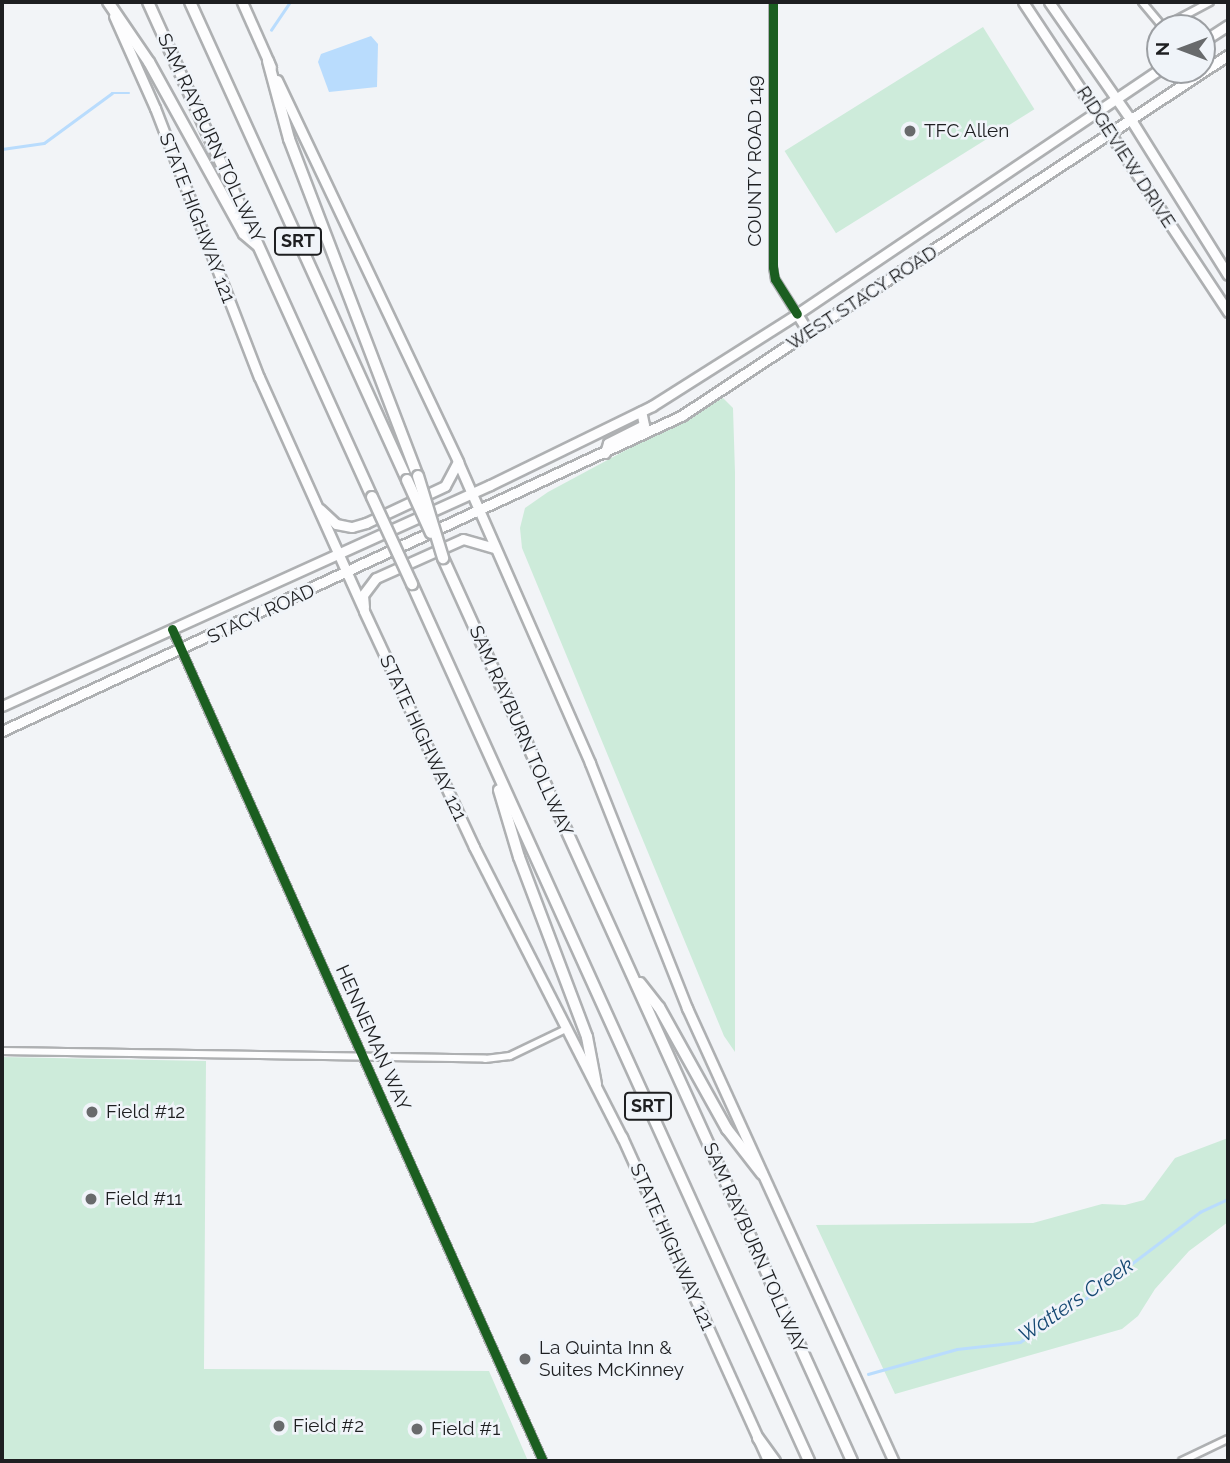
<!DOCTYPE html>
<style>
body{margin:0}
#map{position:relative;width:1230px;height:1463px;overflow:hidden;background:#f2f4f7;font-family:Raleway,sans-serif}
div>[style]{position:absolute}
[style*='--x']{left:calc(var(--x)*1px);top:calc(var(--y)*1px);width:calc(var(--w)*1px);rotate:calc(var(--a)*1deg)}
.green>*{inset:0;background:#cdebda;transform-origin:0 0}
.water>*{inset:0;background:#b9dcfd}
.stream>*{height:2.5px;margin:-1.25px;padding:0 1.25px;transform-origin:1.25px;border-radius:1.25px;background:#b9dcfd}
.roads{filter:drop-shadow(2px 0 #aeb0b2) drop-shadow(-2px 0 #aeb0b2) drop-shadow(0 2px #aeb0b2) drop-shadow(0 -2px #aeb0b2)}
.minor>*{height:6px;margin:-3px;padding:0 3px;transform-origin:3px;border-radius:3px;background:#fdfdfe}
.secondary>*{height:9px;margin:-4.5px;padding:0 4.5px;transform-origin:4.5px;border-radius:4.5px;background:#fdfdfe}
.motorway>*{height:10px;margin:-5px;padding:0 5px;transform-origin:5px;border-radius:5px;background:#fdfdfe}
.bridges{filter:drop-shadow(2px 0 #aeb0b2) drop-shadow(-2px 0 #aeb0b2) drop-shadow(0 2px #aeb0b2) drop-shadow(0 -2px #aeb0b2)}
.motorway-bridge>*{height:10px;margin:-5px;padding:0 5px;transform-origin:5px;border-radius:5px;background:#fdfdfe}
.cycleway>*{height:9px;margin:-4.5px;padding:0 4.5px;transform-origin:4.5px;border-radius:4.5px;background:#1b5e20}
.dots>*{width:19px;height:19px;translate:-50% -50%;box-sizing:border-box;border:4px solid #f0f4f9;border-radius:50%}
span{translate:-50% -50%;white-space:nowrap;text-align:center;line-height:1.15;-webkit-text-stroke:5px #f0f4f9;paint-order:stroke}
.shield-label span{padding:2px 5px;background:#f0f4f9;border:2px solid;border-radius:5px;-webkit-text-stroke-width:0}
.shield-label{font-size:18px;color:#1e1f21;font-weight:700}
.poi-label{font-size:19px;color:#1e1f21}
.left{translate:0 -50%;text-align:left}
.street-label{font-size:19px;color:#1e1f21}
.water-label{font-size:21px;color:#164973;font-style:italic}
.frame{position:absolute;inset:0;border:4px solid #1e1f21;pointer-events:none}
.north{position:absolute;left:1146px;top:14px;width:70px;height:70px;box-sizing:border-box;background:#f0f4f9;border:2px solid #9c9fa3;border-radius:50%;rotate:270deg;font-size:19px;font-weight:700;line-height:28px;text-align:center;color:#1e1f21}
.north::after{content:'';display:block;margin:auto;width:24px;height:32px;background:#686a6c;clip-path:polygon(50% 0,100% 100%,50% 72%,0 100%)}
</style>
<div id="map">
<div class="green">
<i style="left:983px;top:27px;width:97px;height:234px;rotate:58deg"></i>
<i style="clip-path:polygon(723px 398px,733px 408px,735px 473px,735px 1052px,724px 1036px,522px 548px,520px 528px,525px 508px,548px 492px)"></i>
<i style="clip-path:polygon(2px 1057px,206px 1061px,204px 1369px,489px 1371px,528px 1461px,2px 1461px)"></i>
<i style="clip-path:polygon(1228px 1138px,1228px 1222px,1189px 1251px,1155px 1289px,1138px 1316px,1122px 1329px,895px 1394px,816px 1225px,1033px 1223px,1102px 1204px,1125px 1205px,1144px 1200px,1175px 1158px)"></i>
</div>
<div class="water">
<i style="clip-path:polygon(371px 36px,378px 44px,377px 87px,329px 92px,318px 62px,321px 54px)"></i>
</div>
<div class="stream">
<i style="--x:271;--y:30;--w:34;--a:-56"></i>
<i style="--x:2;--y:149;--w:42;--a:-8.1"></i>
<i style="--x:44;--y:143;--w:84;--a:-36.3"></i>
<i style="--x:112;--y:93;--w:17;--a:0"></i>
<i style="--x:868;--y:1374;--w:92;--a:-15.7"></i>
<i style="--x:957;--y:1349;--w:63;--a:-6.3"></i>
<i style="--x:1020;--y:1342;--w:73;--a:-33.3"></i>
<i style="--x:1081;--y:1302;--w:149;--a:-37.1"></i>
<i style="--x:1200;--y:1212;--w:31;--a:-25"></i>
</div>
<div class="roads">
<div class="minor">
<i style="--x:773;--y:2;--w:265;--a:90"></i>
<i style="--x:773;--y:267;--w:12;--a:81"></i>
<i style="--x:775;--y:279;--w:41;--a:57.8"></i>
<i style="--x:1142;--y:2;--w:33;--a:50"></i>
<i style="--x:1163;--y:27;--w:53;--a:-28"></i>
<i style="--x:172;--y:629;--w:911;--a:65.97"></i>
<i style="--x:2;--y:1051;--w:483;--a:0.9"></i>
<i style="--x:485;--y:1059;--w:25;--a:-7"></i>
<i style="--x:510;--y:1056;--w:64;--a:-25.8"></i>
<i style="--x:1182;--y:1461;--w:51;--a:-25.6"></i>
</div>
<div class="secondary">
<i style="--x:242;--y:2;--w:71;--a:66"></i>
<i style="--x:1023;--y:2;--w:372;--a:56.5"></i>
<i style="--x:1049;--y:2;--w:147;--a:55.2"></i>
<i style="--x:1133;--y:123;--w:179;--a:58"></i>
<i style="--x:114;--y:16;--w:101;--a:66"></i>
<i style="--x:155;--y:108;--w:288;--a:68.9"></i>
<i style="--x:259;--y:377;--w:256;--a:65.8"></i>
<i style="--x:364;--y:611;--w:260;--a:65"></i>
<i style="--x:474;--y:847;--w:326;--a:63"></i>
<i style="--x:622;--y:1137;--w:355;--a:65.7"></i>
<i style="--x:1202;--y:42;--w:31;--a:-33"></i>
<i style="--x:277;--y:80;--w:423;--a:64.6"></i>
<i style="--x:458;--y:462;--w:329;--a:66.3"></i>
<i style="--x:590;--y:763;--w:264;--a:68.4"></i>
<i style="--x:687;--y:1008;--w:498;--a:65.5"></i>
<i style="--x:797;--y:314;--w:22;--a:58"></i>
<i style="--x:605;--y:453;--w:10;--a:-73"></i>
<i style="--x:608;--y:443;--w:40;--a:-26.6"></i>
<i style="--x:644;--y:425;--w:14;--a:-102"></i>
<i style="--x:320;--y:509;--w:22;--a:43"></i>
<i style="--x:336;--y:524;--w:16;--a:11"></i>
<i style="--x:352;--y:527;--w:15;--a:-16"></i>
<i style="--x:366;--y:523;--w:87;--a:-25.1"></i>
<i style="--x:445;--y:486;--w:27;--a:-62"></i>
<i style="--x:364;--y:607;--w:12;--a:-95"></i>
<i style="--x:363;--y:595;--w:21;--a:-53"></i>
<i style="--x:376;--y:578;--w:95;--a:-24.1"></i>
<i style="--x:463;--y:539;--w:33;--a:16"></i>
<i style="--x:2;--y:706;--w:536;--a:-24.36"></i>
<i style="--x:490;--y:485;--w:180;--a:-26"></i>
<i style="--x:652;--y:406;--w:172;--a:-32.4"></i>
<i style="--x:797;--y:314;--w:438;--a:-34"></i>
<i style="--x:2;--y:731;--w:749;--a:-24.89"></i>
<i style="--x:681;--y:416;--w:655;--a:-33.42"></i>
</div>
<div class="motorway">
<i style="--x:108;--y:2;--w:73;--a:55.7"></i>
<i style="--x:149;--y:62;--w:196;--a:61.1"></i>
<i style="--x:244;--y:234;--w:17;--a:40"></i>
<i style="--x:148;--y:2;--w:543;--a:65.65"></i>
<i style="--x:190;--y:2;--w:525;--a:65.58"></i>
<i style="--x:268;--y:61;--w:81;--a:74.9"></i>
<i style="--x:289;--y:139;--w:361;--a:69.1"></i>
<i style="--x:443;--y:558;--w:991;--a:65.63"></i>
<i style="--x:412;--y:584;--w:963;--a:65.64"></i>
<i style="--x:499;--y:790;--w:70;--a:73.4"></i>
<i style="--x:519;--y:857;--w:192;--a:69.3"></i>
<i style="--x:587;--y:1037;--w:48;--a:79.2"></i>
<i style="--x:640;--y:983;--w:31;--a:52"></i>
<i style="--x:659;--y:1007;--w:140;--a:60.9"></i>
<i style="--x:727;--y:1129;--w:57;--a:52.1"></i>
<i style="--x:758;--y:1438;--w:29;--a:54"></i>
</div>
</div>
<div class="bridges">
<div class="motorway-bridge">
<i style="--x:418;--y:476;--w:86;--a:73"></i>
<i style="--x:407;--y:480;--w:58;--a:65.6"></i>
<i style="--x:372;--y:497;--w:96;--a:65.3"></i>
</div>
</div>
<div class="cycleway">
<i style="--x:773;--y:2;--w:265;--a:90"></i>
<i style="--x:773;--y:267;--w:12;--a:81"></i>
<i style="--x:775;--y:279;--w:41;--a:57.8"></i>
<i style="--x:172;--y:629;--w:911;--a:65.97"></i>
</div>
<div class="dots">
<i style="left:910px;top:131px;background:#686a6c"></i>
<i style="left:92px;top:1112px;background:#686a6c"></i>
<i style="left:91px;top:1199px;background:#686a6c"></i>
<i style="left:525px;top:1359px;background:#686a6c"></i>
<i style="left:279px;top:1426px;background:#686a6c"></i>
<i style="left:417px;top:1429px;background:#686a6c"></i>
</div>
<div class="shield-label">
<span style="left:298px;top:241px">SRT</span>
<span style="left:648px;top:1106px">SRT</span>
</div>
<div class="poi-label">
<span class="left" style="left:924px;top:131px">TFC Allen</span>
<span class="left" style="left:106px;top:1112px">Field #12</span>
<span class="left" style="left:105px;top:1199px">Field #11</span>
<span class="left" style="left:539px;top:1359px">La Quinta Inn &amp;<br>Suites McKinney</span>
<span class="left" style="left:293px;top:1426px">Field #2</span>
<span class="left" style="left:431px;top:1429px">Field #1</span>
</div>
<div class="street-label">
<span style="left:211px;top:138px;rotate:65deg">SAM RAYBURN TOLLWAY</span>
<span style="left:1126px;top:157px;rotate:57deg">RIDGEVIEW DRIVE</span>
<span style="left:755px;top:161px;rotate:-90deg">COUNTY ROAD 149</span>
<span style="left:197px;top:218px;rotate:69deg">STATE HIGHWAY 121</span>
<span style="left:862px;top:298px;rotate:-33deg">WEST STACY ROAD</span>
<span style="left:261px;top:614px;rotate:-25deg">STACY ROAD</span>
<span style="left:521px;top:731px;rotate:66deg">SAM RAYBURN TOLLWAY</span>
<span style="left:423px;top:738px;rotate:65deg">STATE HIGHWAY 121</span>
<span style="left:373px;top:1038px;rotate:66deg">HENNEMAN WAY</span>
<span style="left:672px;top:1247px;rotate:66deg">STATE HIGHWAY 121</span>
<span style="left:755px;top:1248px;rotate:66deg">SAM RAYBURN TOLLWAY</span>
</div>
<div class="water-label">
<span style="left:1076px;top:1300px;rotate:-34deg">Watters Creek</span>
</div>
<div class="frame"></div>
<div class="north">N</div>
</div>
